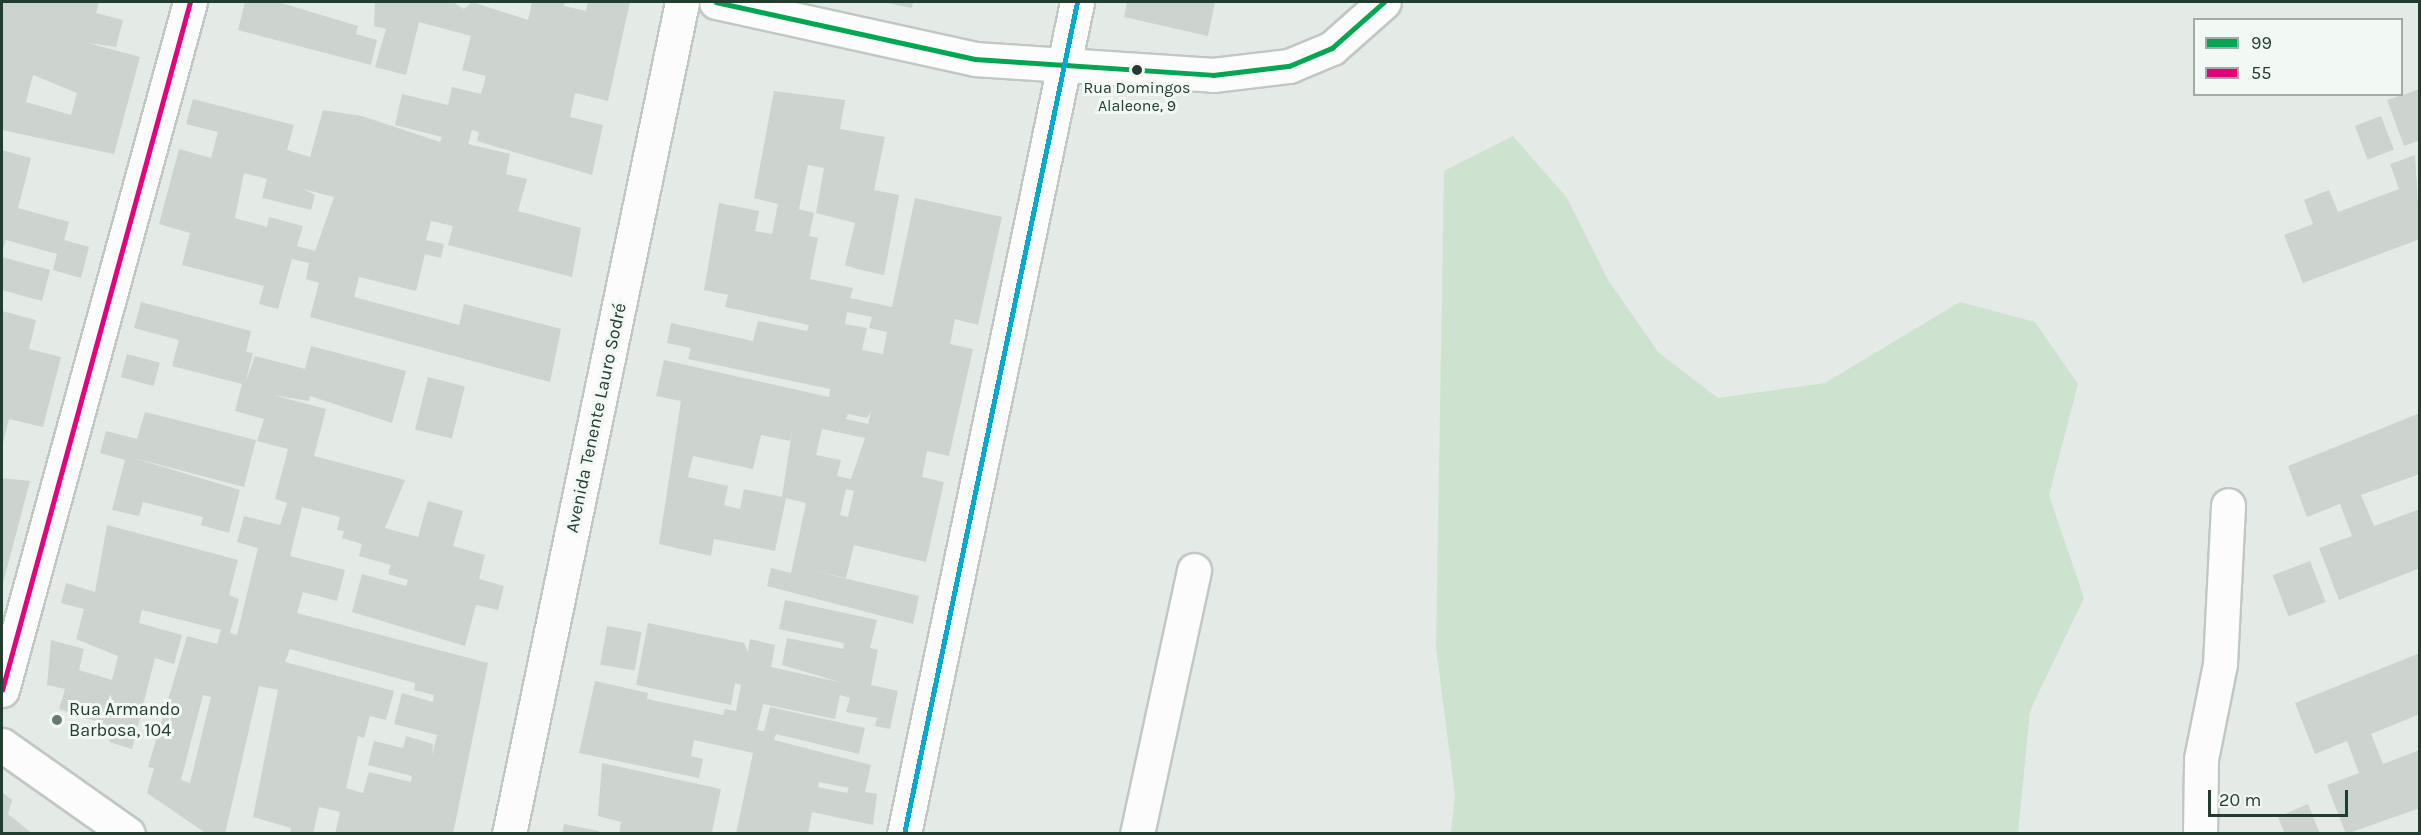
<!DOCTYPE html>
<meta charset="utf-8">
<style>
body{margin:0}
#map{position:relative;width:2421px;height:835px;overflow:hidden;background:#e4eae6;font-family:Karla,sans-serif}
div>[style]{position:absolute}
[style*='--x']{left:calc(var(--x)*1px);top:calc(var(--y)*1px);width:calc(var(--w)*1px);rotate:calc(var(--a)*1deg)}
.green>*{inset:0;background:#cde3cf}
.building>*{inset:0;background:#cdd3cf;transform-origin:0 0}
.roads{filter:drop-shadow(2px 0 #c1c7c3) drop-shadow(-2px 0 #c1c7c3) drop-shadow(0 2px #c1c7c3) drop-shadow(0 -2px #c1c7c3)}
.minor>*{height:33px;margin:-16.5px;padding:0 16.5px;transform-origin:16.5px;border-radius:16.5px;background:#fbfcfb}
.bus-1>*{height:4.5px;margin:-2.25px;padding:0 2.25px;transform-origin:2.25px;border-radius:2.25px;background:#00a651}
.bus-2>*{height:4.5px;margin:-2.25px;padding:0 2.25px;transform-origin:2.25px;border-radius:2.25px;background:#e5007d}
.bus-3>*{height:4.5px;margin:-2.25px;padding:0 2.25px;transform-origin:2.25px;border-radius:2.25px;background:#00a9ce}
.dots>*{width:16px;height:16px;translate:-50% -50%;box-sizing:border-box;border:3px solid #f2f8f4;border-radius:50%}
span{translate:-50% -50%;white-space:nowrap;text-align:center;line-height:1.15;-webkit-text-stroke:6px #f2f8f4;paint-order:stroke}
.bus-label{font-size:16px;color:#223d30}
.street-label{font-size:18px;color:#223d30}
.poi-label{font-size:18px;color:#223d30}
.left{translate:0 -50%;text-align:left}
.frame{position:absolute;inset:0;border:3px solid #223d30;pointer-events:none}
.legend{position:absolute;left:2193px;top:18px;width:210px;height:78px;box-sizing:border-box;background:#f2f8f4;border:2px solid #9fada6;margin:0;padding:8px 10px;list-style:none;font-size:18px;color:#223d30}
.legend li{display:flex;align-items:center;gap:12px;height:30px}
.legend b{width:30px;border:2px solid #9fada6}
.scale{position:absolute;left:2208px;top:790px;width:140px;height:27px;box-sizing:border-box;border:3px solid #223d30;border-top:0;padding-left:8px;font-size:18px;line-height:21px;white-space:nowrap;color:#223d30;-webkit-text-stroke:4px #f2f8f4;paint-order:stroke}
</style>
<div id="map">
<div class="green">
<i style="clip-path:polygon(1513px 136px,1567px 198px,1608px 280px,1659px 353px,1718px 398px,1825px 383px,1960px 302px,2035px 322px,2078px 384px,2049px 495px,2084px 598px,2030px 711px,2018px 833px,1451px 833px,1455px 795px,1436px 648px,1444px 171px)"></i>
</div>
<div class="building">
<i style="clip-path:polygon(evenodd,2px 2px,99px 2px,96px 13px,123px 20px,116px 47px,88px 43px,140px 57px,114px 154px,2px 130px,2px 2px,33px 75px,77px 93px,71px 115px,26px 102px,33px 75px)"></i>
<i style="clip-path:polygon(245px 2px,278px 2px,358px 26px,356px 34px,377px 40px,371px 65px,238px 30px)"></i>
<i style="clip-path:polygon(evenodd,375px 2px,453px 2px,464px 9px,472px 2px,528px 20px,532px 2px,565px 2px,564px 6px,586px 11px,588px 2px,630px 2px,608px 101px,575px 93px,570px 117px,603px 125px,592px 175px,477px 141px,479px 132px,472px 130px,468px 144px,510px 154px,506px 174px,527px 179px,518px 211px,581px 228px,572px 277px,448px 245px,453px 226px,431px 221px,426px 240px,444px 244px,441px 258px,425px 254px,416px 291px,359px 277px,354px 297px,459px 325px,464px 304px,561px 329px,550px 382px,310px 317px,319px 283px,306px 279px,309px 263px,292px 259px,278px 309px,259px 304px,264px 286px,182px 265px,190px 233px,159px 224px,179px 149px,211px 158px,218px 132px,186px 124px,193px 99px,294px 125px,287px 150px,310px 157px,323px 110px,362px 116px,440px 142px,442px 137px,395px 125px,402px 94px,448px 105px,452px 87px,481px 94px,486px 76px,462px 70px,471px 36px,419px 22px,406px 75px,375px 67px,386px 29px,374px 26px,375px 2px,244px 173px,267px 179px,262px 198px,267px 199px,311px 210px,315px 195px,303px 189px,334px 197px,315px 251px,297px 246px,303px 226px,269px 217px,267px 227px,235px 218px,244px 173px)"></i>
<i style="clip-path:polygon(887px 2px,913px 2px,912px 8px,887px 3px)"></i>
<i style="clip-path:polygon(1127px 2px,1215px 2px,1208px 36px,1124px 17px)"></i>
<i style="clip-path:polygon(2420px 89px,2420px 140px,2404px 146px,2387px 100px)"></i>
<i style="clip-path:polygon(evenodd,774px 91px,845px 100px,840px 129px,885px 137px,874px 190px,899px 195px,884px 275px,857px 269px,845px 265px,855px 223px,816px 213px,824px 168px,808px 165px,799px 209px,814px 213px,809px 236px,818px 238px,810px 279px,853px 288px,850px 298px,892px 307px,915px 198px,1002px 217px,978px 325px,955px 319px,950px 344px,973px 349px,949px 456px,927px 451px,922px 477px,944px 482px,926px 562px,854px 545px,846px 578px,810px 570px,919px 596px,913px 624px,767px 586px,771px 568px,791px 573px,806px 503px,786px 498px,775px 551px,714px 539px,711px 556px,659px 544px,681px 401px,656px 396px,664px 360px,829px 397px,830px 389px,688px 359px,691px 348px,667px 343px,671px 323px,753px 341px,758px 321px,807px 331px,809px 325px,725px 307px,728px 295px,704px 290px,719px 203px,759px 211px,755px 231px,772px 234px,778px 204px,754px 198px,774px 91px,847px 312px,872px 317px,869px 328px,887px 332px,883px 354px,862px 350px,867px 328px,845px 324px,847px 312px,774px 91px,871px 411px,868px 424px,846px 419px,848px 414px,867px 418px,871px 411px,774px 91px,793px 425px,782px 497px,744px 489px,740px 509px,724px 505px,728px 486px,688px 477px,693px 456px,753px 469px,761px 435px,790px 441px,793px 425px,774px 91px,822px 429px,865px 438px,851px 479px,837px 476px,841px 460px,816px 455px,822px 429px,774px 91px,846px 489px,854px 491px,848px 517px,840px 515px,846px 489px)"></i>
<i style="left:2381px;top:116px;width:36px;height:28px;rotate:69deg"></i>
<i style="clip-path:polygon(2px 150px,31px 158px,18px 208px,69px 222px,64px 240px,89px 247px,81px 278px,53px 270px,57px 254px,6px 240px,2px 252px)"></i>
<i style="clip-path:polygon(2415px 155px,2420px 239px,2303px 283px,2284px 235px,2313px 224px,2304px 200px,2329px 190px,2338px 212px,2399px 189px,2390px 164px)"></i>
<i style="clip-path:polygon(2px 257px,50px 270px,42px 301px,2px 290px)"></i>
<i style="clip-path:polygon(evenodd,141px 302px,251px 331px,246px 352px,253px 353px,245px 384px,255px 356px,305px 369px,311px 346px,406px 371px,392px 423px,310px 396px,309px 401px,273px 395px,326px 409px,314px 456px,405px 480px,385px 528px,418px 537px,428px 501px,463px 511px,453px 546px,485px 555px,479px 579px,504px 586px,498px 610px,476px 605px,465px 646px,352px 612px,362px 574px,406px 586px,408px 580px,388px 574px,391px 565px,359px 556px,362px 544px,342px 538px,344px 531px,337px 530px,340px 517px,302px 507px,290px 556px,345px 570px,337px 601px,303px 592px,297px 613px,488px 663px,453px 834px,335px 834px,340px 812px,319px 807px,313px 834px,290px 834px,291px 828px,253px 817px,278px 690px,259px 686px,225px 834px,207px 834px,147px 793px,154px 768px,148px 767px,187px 636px,217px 644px,221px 630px,142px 610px,139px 623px,182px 635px,174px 664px,155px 658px,132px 749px,109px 742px,113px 727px,59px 709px,65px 689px,47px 685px,51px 640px,84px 649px,79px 670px,112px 680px,118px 656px,76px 639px,84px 609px,61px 603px,66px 583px,95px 592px,107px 525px,238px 560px,229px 595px,239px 599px,230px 633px,237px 635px,258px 548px,237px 542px,244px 516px,280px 525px,287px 503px,275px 499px,288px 449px,257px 441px,264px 419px,235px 411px,242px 384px,172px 366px,179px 340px,134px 328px,141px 302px,290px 649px,415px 683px,414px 690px,434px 695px,433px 702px,402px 693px,394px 724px,437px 735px,432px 755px,433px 744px,406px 736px,403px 748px,374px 741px,368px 765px,412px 776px,411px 782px,369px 772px,363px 793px,346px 788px,358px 736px,364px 738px,370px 716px,386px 720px,394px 691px,285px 662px,290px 649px,141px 302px,203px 695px,211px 697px,190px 783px,181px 780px,203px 695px)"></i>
<i style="clip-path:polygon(2px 311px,36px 320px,29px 349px,61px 357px,43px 427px,9px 419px,2px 447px)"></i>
<i style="left:127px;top:354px;width:34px;height:24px;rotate:15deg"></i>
<i style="left:428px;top:377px;width:38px;height:54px;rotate:14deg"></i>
<i style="clip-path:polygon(145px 412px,256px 440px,244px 487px,130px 457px,240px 490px,229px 533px,201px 525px,203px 517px,143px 502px,139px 516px,112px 510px,125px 460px,100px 453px,106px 431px,137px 439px)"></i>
<i style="clip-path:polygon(2420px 413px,2420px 474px,2361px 495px,2374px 526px,2420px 509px,2420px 568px,2339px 600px,2319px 548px,2352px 536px,2340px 504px,2307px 517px,2288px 466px)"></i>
<i style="clip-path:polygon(2px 478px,30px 481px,2px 587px)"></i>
<i style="left:2310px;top:561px;width:44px;height:40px;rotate:69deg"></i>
<i style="clip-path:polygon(evenodd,785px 600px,877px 620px,870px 648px,878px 650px,871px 685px,898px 691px,890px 729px,875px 726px,877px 718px,846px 712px,850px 698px,840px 695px,835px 719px,763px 704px,757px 730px,764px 731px,770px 707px,865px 728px,859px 754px,776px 734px,774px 740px,871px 765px,865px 792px,877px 794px,873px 825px,812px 812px,808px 834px,736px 834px,753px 753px,694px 740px,691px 756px,703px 759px,699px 778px,579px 753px,595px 681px,648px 693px,647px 699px,723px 715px,725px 709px,736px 711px,741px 685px,735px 683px,731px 705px,636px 685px,648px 623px,744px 643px,748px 652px,750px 639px,775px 645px,771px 667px,843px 683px,782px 665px,787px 638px,843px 649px,844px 643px,779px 629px,785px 600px,819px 782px,849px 788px,847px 793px,818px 787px,819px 782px)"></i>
<i style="left:607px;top:626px;width:35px;height:39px;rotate:10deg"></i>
<i style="clip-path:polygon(2420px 653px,2420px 714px,2371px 734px,2383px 764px,2420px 750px,2420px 808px,2346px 834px,2327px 785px,2359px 773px,2347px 741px,2315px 754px,2295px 703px)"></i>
<i style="clip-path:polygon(602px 763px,721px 789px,712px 832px,716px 834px,619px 834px,621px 822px,598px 816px)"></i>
<i style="clip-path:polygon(2px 792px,12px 800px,8px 814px,33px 834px,2px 834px)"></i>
<i style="clip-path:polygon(2308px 804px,2320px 834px,2285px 834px,2278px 817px)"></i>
<i style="clip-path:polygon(564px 824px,599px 831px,599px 834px,562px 834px)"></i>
</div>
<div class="roads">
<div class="minor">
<i style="--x:716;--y:2;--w:265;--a:12.4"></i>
<i style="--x:975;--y:59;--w:239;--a:3.8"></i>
<i style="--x:1213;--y:75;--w:77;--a:-6.8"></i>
<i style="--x:1289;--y:66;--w:47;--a:-22.7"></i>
<i style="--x:1332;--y:48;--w:69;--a:-41.5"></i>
<i style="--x:2;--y:690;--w:713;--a:-74.72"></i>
<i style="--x:2;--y:745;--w:154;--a:35.2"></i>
<i style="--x:509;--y:834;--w:850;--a:-78.25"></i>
<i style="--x:904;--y:834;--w:850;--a:-78.25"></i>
<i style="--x:1137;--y:834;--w:270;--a:-77.8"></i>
<i style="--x:2200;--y:834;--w:75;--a:-89.2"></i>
<i style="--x:2201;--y:759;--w:97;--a:-78.7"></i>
<i style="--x:2220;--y:664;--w:159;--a:-87.1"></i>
</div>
</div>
<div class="bus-1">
<i style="--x:716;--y:2;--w:265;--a:12.4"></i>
<i style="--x:975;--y:59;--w:239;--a:3.8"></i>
<i style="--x:1213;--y:75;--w:77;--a:-6.8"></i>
<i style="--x:1289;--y:66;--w:47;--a:-22.7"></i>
<i style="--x:1332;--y:48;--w:69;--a:-41.5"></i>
</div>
<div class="bus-2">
<i style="--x:2;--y:690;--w:713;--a:-74.72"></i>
</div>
<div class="bus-3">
<i style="--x:904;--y:834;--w:850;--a:-78.25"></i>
</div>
<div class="dots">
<i style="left:1137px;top:70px;background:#223d30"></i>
<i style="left:57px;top:720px;background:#667a70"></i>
</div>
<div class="bus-label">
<span style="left:1137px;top:97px">Rua Domingos<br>Alaleone, 9</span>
</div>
<div class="street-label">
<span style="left:596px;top:418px;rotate:-78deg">Avenida Tenente Lauro Sodré</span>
</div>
<div class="poi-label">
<span class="left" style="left:69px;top:720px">Rua Armando<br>Barbosa, 104</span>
</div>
<div class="frame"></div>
<ul class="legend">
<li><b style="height:8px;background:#00a651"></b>99</li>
<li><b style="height:8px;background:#e5007d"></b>55</li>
</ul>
<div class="scale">20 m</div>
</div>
